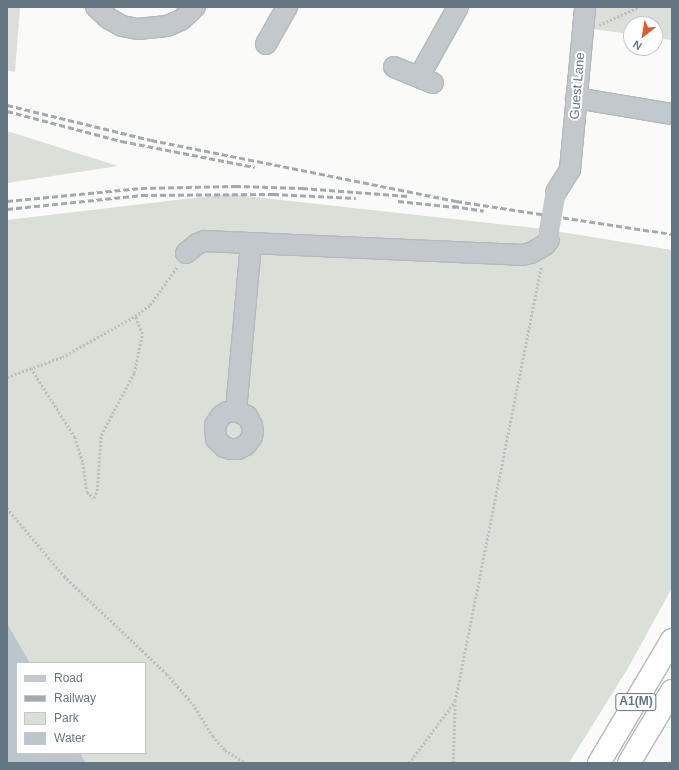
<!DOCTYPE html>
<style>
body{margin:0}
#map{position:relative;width:679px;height:770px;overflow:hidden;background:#fafaf8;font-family:Helvetica,sans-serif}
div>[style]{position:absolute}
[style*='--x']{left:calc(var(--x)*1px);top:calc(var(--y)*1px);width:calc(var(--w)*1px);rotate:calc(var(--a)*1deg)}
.green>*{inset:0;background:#dadfd7}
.water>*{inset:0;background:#bbc7cb}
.path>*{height:2.5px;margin-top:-1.25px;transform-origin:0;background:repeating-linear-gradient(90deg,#bbbfc2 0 2px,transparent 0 4px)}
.roads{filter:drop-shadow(1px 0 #b4b9bd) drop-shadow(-1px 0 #b4b9bd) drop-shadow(0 1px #b4b9bd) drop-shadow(0 -1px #b4b9bd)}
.minor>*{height:20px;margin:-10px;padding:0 10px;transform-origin:10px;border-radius:10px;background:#c3c8cc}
.highway>*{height:22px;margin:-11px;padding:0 11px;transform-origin:11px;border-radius:11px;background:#fff}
.rail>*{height:3px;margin-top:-1.5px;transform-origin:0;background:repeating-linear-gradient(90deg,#a2aab0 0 6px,transparent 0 9px)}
.minor-bridge>*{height:20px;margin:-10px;padding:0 10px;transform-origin:10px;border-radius:10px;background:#c3c8cc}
span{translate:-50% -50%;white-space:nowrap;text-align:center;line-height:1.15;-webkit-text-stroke:4px #fff;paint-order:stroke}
.shield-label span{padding:1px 3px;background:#fff;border:1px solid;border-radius:3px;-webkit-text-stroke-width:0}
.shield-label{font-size:12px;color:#657683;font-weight:700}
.street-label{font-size:13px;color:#657683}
.frame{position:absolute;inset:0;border:8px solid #657683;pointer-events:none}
.legend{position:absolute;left:16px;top:662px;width:130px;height:92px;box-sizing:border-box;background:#fff;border:1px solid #c1c8cd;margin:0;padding:5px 7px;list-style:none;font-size:12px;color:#657683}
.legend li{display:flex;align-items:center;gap:8px;height:20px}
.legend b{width:20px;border:1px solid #c1c8cd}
.north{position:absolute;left:623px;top:16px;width:40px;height:40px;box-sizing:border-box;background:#fff;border:1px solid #c1c8cd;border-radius:50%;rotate:211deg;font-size:11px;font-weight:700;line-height:16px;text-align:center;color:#657683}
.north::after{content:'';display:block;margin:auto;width:14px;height:18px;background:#e4572e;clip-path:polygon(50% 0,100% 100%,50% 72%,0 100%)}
</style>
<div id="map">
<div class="green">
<i style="clip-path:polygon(7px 7px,20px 7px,15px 72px,7px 70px)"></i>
<i style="clip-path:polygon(594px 7px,672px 7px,672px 40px,655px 38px,655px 24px,631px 24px,631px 34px,592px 29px)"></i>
<i style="clip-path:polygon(7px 131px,118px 166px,7px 183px)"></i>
<i style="clip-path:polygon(227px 194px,536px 228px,672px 250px,672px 588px,628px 668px,569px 763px,86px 763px,80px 753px,145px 753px,145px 663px,30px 663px,7px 623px,7px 220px)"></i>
</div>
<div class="water">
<i style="clip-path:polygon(7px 623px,30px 663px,17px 663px,17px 753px,80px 753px,86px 763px,7px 763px)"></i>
</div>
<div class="path">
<i style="--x:599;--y:25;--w:44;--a:-24.2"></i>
<i style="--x:31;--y:368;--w:82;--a:57.5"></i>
<i style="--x:75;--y:437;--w:27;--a:73"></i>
<i style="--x:83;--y:463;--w:29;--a:82"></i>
<i style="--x:87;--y:492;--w:9;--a:41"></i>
<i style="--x:94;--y:498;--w:8;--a:-67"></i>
<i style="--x:97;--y:491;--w:56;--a:-85.9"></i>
<i style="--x:101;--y:435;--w:70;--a:-62"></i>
<i style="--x:134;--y:373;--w:40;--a:-78"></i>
<i style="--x:142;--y:334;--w:19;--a:-111"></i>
<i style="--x:7;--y:377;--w:59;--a:-20"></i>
<i style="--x:62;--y:357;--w:84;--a:-29.3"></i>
<i style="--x:135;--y:316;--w:19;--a:-36"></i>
<i style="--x:150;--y:305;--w:47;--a:-54.6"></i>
<i style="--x:7;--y:508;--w:89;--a:50"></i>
<i style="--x:64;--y:576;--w:142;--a:43.6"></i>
<i style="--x:167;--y:674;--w:40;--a:49"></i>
<i style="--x:193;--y:704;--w:38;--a:58"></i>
<i style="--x:213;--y:736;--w:18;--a:49"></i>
<i style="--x:225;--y:750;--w:25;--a:32"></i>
<i style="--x:409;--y:763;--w:77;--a:-53.4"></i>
<i style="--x:455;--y:701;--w:442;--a:-78.8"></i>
<i style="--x:453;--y:763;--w:61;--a:-88.1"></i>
</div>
<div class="roads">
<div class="minor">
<i style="--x:96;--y:7;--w:16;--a:43"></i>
<i style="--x:108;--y:18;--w:16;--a:30"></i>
<i style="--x:122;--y:26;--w:16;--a:11"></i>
<i style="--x:138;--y:29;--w:29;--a:-6"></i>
<i style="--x:167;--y:26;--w:15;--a:-23"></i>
<i style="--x:181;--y:20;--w:19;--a:-43"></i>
<i style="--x:266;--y:44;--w:43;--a:-60.4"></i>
<i style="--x:394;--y:67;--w:42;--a:22.3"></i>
<i style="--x:419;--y:77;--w:80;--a:-60.9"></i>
<i style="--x:576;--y:98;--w:97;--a:9.5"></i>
<i style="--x:556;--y:192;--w:26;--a:-58"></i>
<i style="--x:570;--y:170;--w:164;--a:-84.7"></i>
<i style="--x:186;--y:253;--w:14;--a:-39"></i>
<i style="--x:197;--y:244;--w:8;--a:-23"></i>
<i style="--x:204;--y:241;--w:318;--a:2.5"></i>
<i style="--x:522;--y:255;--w:9;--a:-13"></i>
<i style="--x:531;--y:253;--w:16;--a:-30"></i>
<i style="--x:545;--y:245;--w:6;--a:-51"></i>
<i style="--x:236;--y:411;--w:9;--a:174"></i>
<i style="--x:227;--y:412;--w:7;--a:146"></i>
<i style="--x:221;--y:416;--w:11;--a:124"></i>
<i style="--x:215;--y:425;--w:14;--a:86"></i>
<i style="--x:216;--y:439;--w:11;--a:45"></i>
<i style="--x:224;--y:447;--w:6;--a:18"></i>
<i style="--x:230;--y:449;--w:8;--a:0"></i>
<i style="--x:238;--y:449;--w:9;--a:-27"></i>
<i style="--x:246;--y:445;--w:10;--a:-53"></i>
<i style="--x:252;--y:437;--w:6;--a:-81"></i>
<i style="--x:253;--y:431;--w:6;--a:-99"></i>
<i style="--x:252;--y:425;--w:10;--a:-119"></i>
<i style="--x:247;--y:416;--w:12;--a:-156"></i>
<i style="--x:236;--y:411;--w:168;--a:-84.9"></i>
</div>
<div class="highway">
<i style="--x:599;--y:763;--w:143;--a:-59.3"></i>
<i style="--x:629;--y:763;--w:84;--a:-59.2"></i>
</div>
</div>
<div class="rail">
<i style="--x:7;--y:105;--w:148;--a:13.7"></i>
<i style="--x:151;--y:140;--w:311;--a:11.3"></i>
<i style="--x:456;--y:201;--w:219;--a:8.7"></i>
<i style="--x:7;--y:111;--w:118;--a:14.7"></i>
<i style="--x:121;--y:141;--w:136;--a:11"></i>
<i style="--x:7;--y:201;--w:135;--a:-5.5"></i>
<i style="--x:141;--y:188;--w:94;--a:-1.2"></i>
<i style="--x:235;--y:186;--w:67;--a:1.7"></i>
<i style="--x:302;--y:188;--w:106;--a:4.3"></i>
<i style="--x:398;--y:201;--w:58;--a:5.9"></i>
<i style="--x:453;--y:206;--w:31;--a:9"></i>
<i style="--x:7;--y:209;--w:136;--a:-5.9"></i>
<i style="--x:142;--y:195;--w:131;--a:-0.4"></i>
<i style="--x:273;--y:194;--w:83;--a:2.8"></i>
</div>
<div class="minor-bridge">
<i style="--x:549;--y:240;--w:9;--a:-90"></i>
<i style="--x:549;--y:231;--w:40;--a:-80"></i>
</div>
<div class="shield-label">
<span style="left:636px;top:702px">A1(M)</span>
</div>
<div class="street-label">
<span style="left:578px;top:86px;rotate:-85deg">Guest Lane</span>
</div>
<div class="frame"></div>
<ul class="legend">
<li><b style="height:5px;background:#c3c8cc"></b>Road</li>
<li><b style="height:5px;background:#a2aab0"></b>Railway</li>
<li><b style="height:11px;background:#dadfd7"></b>Park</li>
<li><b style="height:11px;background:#bbc7cb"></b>Water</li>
</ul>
<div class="north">N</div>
</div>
